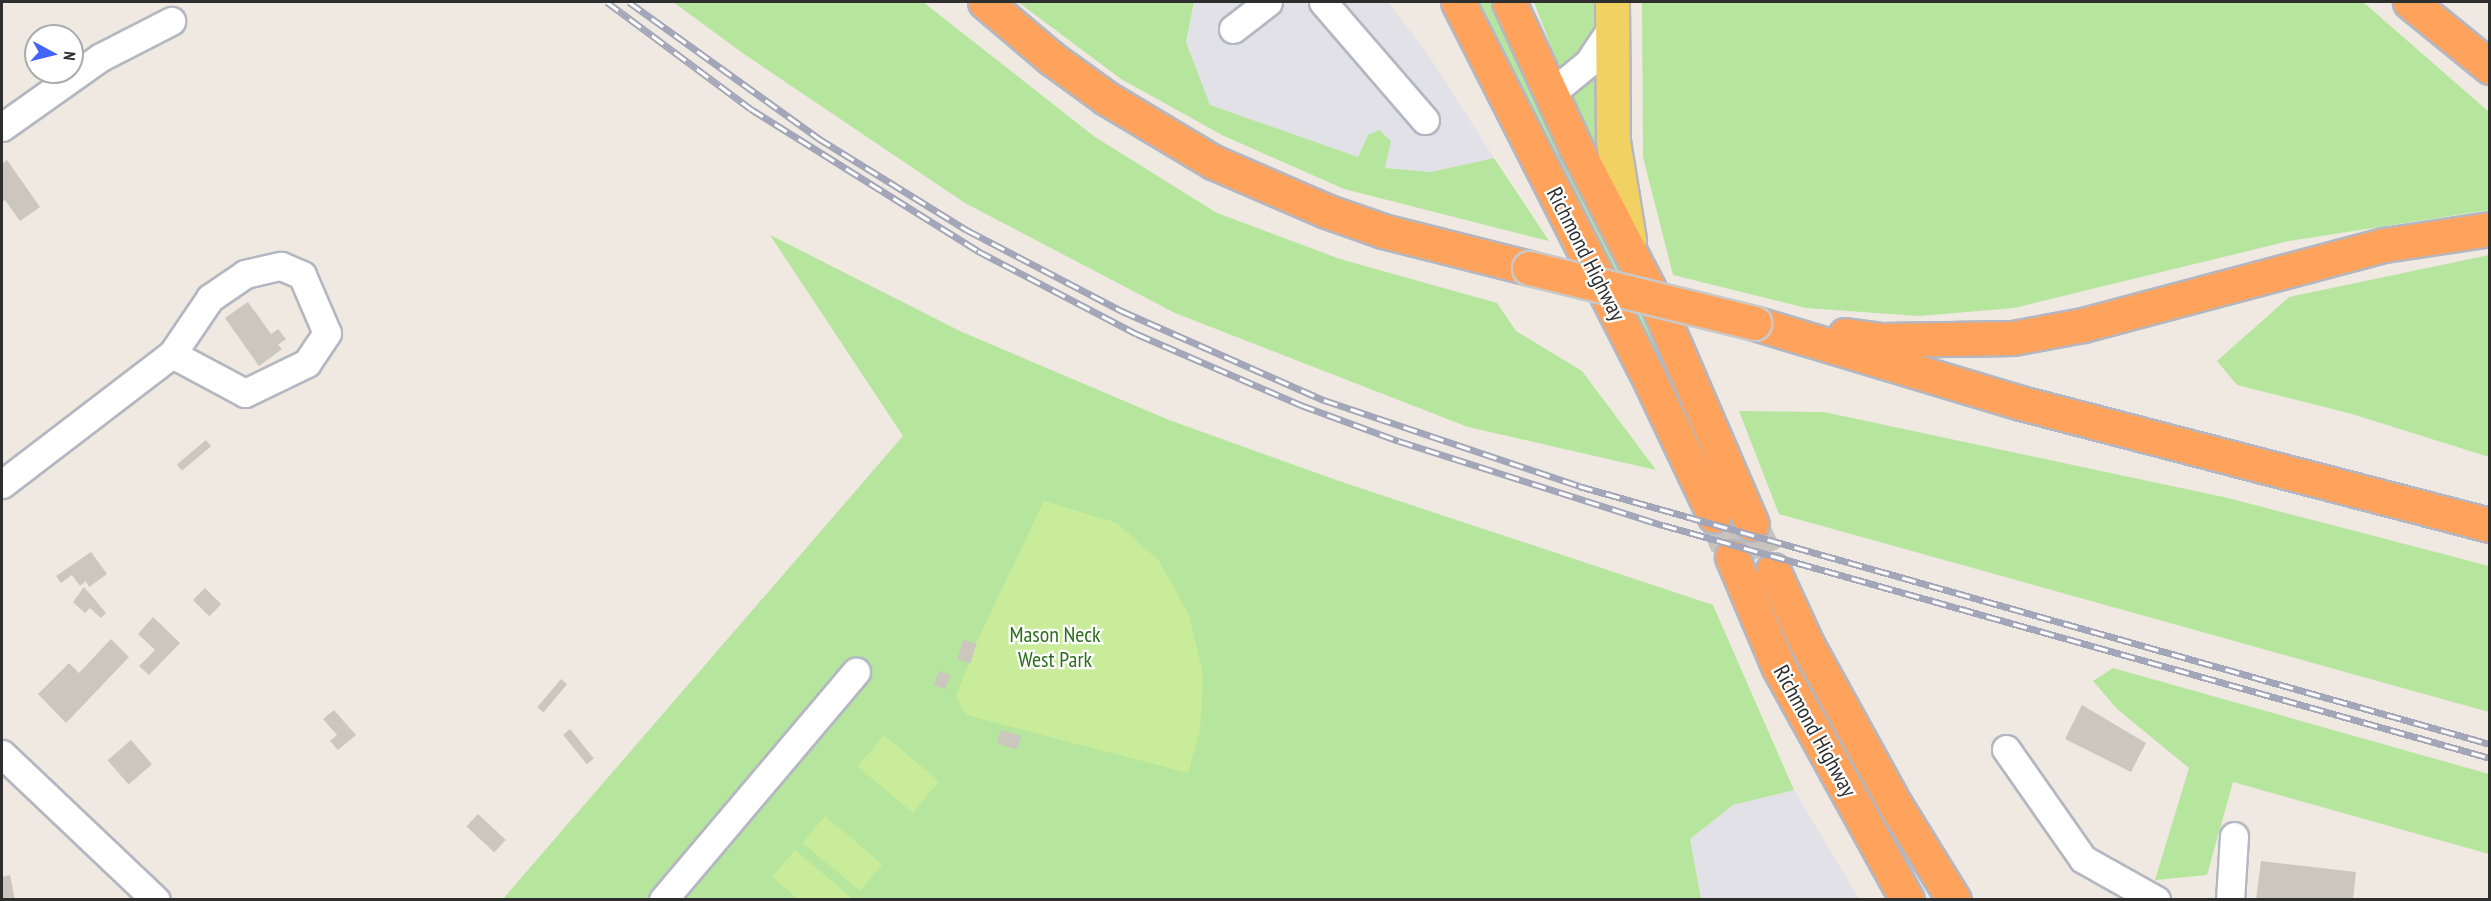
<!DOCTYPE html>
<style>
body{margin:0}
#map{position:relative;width:2491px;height:901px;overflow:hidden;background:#efe9e1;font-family:"PT Sans Narrow",sans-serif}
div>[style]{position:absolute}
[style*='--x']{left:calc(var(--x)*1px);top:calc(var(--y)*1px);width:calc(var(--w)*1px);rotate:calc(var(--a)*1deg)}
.industrial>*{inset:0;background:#e3e1e8}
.green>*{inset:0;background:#b6e59e}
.pitch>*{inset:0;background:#c9ec9a;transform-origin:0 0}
.building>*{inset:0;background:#cbc7bf;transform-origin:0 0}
.highway-tunnel>*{height:33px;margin-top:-16.5px;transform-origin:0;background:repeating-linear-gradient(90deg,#c8c4bd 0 33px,transparent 0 49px)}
.roads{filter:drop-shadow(2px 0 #b4b7c1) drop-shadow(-2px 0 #b4b7c1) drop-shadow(0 2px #b4b7c1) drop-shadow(0 -2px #b4b7c1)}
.minor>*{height:27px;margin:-13.5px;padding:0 13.5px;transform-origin:13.5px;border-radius:13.5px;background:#fff}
.major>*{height:33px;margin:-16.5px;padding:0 16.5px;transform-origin:16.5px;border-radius:16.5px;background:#f2d163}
.highway>*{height:33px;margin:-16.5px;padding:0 16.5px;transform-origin:16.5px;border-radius:16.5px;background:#ffa35c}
.rail>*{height:7px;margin-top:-3.5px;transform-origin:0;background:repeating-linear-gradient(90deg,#fff 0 14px,#a3a6b8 0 28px);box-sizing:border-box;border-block:2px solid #a3a6b8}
.bridges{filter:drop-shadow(2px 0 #c9c9c9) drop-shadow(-2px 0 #c9c9c9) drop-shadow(0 2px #c9c9c9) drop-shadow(0 -2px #c9c9c9)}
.highway-bridge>*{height:33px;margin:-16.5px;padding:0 16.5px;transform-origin:16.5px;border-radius:16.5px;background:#ffa35c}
span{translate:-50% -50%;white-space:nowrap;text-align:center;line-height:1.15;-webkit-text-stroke:4.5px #fff;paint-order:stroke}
.street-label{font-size:22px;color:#2e2e2e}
.park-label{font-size:22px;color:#2c6e1b}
.frame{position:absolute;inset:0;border:3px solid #2e2e2e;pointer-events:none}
.north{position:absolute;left:24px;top:24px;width:60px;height:60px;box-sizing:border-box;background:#fff;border:2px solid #ababab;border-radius:50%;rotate:97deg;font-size:16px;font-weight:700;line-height:24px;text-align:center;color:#2e2e2e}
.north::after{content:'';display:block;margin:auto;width:21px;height:27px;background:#4264fb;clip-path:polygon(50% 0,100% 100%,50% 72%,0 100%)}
</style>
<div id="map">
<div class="industrial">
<i style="clip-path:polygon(1195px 2px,1388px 2px,1429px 56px,1494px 158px,1431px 172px,1385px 168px,1368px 135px,1358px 157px,1210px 105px,1186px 42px)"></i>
<i style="clip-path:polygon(1794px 790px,1859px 899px,1701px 899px,1690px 839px,1733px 805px)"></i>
</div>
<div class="green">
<i style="clip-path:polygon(673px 2px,923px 2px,1095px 137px,1217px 213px,1340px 259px,1497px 303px,1516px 331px,1582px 371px,1656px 470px,1468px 427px,1175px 313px,965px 203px,744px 54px)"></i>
<i style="clip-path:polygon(1018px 2px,1194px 2px,1186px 42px,1210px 105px,1358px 157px,1368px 135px,1379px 130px,1391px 141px,1385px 168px,1431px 172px,1494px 158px,1549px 241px,1344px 189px,1222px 135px,1121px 79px)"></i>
<i style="clip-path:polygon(1474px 2px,1493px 2px,1660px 336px,1734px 518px)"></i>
<i style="clip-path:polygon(1534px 2px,1601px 2px,1608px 183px,1582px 128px)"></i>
<i style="clip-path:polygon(1642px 2px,2363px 2px,2489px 112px,2489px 210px,2289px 241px,2014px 308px,1919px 316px,1806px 308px,1673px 275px,1643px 157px)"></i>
<i style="clip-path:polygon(770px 235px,962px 332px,1169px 420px,1339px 481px,1713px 605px,1794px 790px,1733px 805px,1690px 839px,1701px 899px,502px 900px,903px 436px)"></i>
<i style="clip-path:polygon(2489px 255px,2489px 457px,2352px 414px,2237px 385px,2217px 361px,2289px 297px)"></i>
<i style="clip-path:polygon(1739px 411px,1824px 412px,2228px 498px,2489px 566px,2489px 712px,1779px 514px)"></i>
<i style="clip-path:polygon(2113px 668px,2489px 774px,2489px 854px,2233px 782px,2207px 875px,2155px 880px,2189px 768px,2117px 709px,2093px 681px)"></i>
</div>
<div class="pitch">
<i style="clip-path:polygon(1044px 501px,1117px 523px,1159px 561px,1189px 615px,1203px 675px,1200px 731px,1188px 773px,966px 715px,956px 697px,977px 641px)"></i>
<i style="left:884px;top:735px;width:72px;height:41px;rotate:40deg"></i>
<i style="left:825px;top:816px;width:75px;height:35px;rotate:40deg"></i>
<i style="clip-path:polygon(795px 850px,853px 899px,798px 899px,772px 877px)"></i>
</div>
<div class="building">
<i style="clip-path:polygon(7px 160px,40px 207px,20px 221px,5px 200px,2px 202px,2px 164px)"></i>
<i style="clip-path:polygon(248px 302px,271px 334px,278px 329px,286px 339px,278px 345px,282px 349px,259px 366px,225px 318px)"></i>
<i style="left:206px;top:440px;width:8px;height:38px;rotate:50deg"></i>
<i style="clip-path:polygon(91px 552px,107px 574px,89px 587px,86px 581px,80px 586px,72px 575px,61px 583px,56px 576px)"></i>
<i style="clip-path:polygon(84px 587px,106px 613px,101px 618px,90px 608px,85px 613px,73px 602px)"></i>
<i style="left:205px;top:588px;width:23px;height:17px;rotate:45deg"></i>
<i style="clip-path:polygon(153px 617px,180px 643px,149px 675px,139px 666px,155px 650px,138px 634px)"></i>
<i style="clip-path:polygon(111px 639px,129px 657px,66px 723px,38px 694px,69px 663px,79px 673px)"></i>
<i style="left:963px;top:640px;width:14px;height:20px;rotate:17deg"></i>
<i style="left:939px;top:671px;width:12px;height:15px;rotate:20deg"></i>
<i style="left:561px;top:679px;width:8px;height:37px;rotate:40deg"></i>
<i style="clip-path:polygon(2082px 705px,2146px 743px,2131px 772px,2065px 739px)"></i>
<i style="clip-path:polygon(334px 710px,356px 735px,338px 750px,330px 741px,337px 735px,323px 719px)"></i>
<i style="left:570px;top:729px;width:38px;height:9px;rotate:51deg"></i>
<i style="left:1001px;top:730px;width:21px;height:14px;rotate:17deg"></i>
<i style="left:131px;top:740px;width:32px;height:31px;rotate:49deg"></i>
<i style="left:478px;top:814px;width:38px;height:17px;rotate:43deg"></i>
<i style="clip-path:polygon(2261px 861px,2356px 872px,2353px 900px,2256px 900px)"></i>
<i style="clip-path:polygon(10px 875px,15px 900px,2px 900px,2px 877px)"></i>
</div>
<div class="highway-tunnel">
<i style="--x:1714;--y:515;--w:46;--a:66.8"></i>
<i style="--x:1752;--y:524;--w:51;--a:65.5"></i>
</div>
<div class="roads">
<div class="minor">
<i style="--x:1323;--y:2;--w:156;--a:49.2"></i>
<i style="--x:1233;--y:29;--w:44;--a:-37.6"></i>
<i style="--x:1550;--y:94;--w:49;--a:-39.2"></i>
<i style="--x:1588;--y:63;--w:40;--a:-56"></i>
<i style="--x:2;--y:127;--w:121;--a:-35.3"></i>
<i style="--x:101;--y:57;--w:79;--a:-27.2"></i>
<i style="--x:2;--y:484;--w:214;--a:-37.4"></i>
<i style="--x:172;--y:354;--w:68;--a:-55.8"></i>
<i style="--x:210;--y:298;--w:42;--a:-34.4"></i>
<i style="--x:245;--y:274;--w:37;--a:-13"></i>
<i style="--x:281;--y:266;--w:23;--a:23"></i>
<i style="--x:302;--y:275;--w:63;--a:66.7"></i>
<i style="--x:327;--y:333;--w:36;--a:124"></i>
<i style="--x:307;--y:363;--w:69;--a:154.2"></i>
<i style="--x:245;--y:393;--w:83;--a:-151.9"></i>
<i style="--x:2006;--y:749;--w:134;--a:55"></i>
<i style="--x:2083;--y:859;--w:84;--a:29.3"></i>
<i style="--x:2;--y:754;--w:212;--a:43.5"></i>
<i style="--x:663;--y:900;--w:299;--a:-49.8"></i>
<i style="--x:2230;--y:900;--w:64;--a:-86.4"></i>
</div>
<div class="major">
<i style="--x:1612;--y:2;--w:139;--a:89.6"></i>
<i style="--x:1613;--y:141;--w:100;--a:80.8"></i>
</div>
<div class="highway">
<i style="--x:985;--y:2;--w:87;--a:40.3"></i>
<i style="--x:1051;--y:58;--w:68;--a:36"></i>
<i style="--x:1106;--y:98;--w:125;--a:30.9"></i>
<i style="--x:1213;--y:162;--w:123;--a:23.4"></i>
<i style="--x:1326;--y:211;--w:60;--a:19.3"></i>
<i style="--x:1383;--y:231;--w:151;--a:14.2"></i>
<i style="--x:1458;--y:2;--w:413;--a:63.1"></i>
<i style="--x:1645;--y:370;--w:161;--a:64.6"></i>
<i style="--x:1509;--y:2;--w:161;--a:65.3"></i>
<i style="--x:1576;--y:148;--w:178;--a:62.6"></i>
<i style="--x:1658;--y:306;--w:237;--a:66.7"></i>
<i style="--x:2410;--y:2;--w:103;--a:39.1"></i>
<i style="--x:1754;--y:323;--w:279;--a:16.7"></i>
<i style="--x:2021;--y:403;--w:485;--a:14.6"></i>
<i style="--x:1845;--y:335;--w:37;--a:8"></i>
<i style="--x:1882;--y:340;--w:131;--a:-0.9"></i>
<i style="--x:2013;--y:338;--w:71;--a:-10.5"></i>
<i style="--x:2083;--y:325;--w:311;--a:-14.9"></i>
<i style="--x:2384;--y:245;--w:107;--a:-8.6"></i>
<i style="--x:1732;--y:557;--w:118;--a:67.1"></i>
<i style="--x:1778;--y:666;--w:267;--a:61.1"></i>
<i style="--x:1773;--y:570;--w:84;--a:65.3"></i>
<i style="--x:1808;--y:646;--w:183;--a:61.2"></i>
<i style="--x:1896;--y:806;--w:110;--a:58.3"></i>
</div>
</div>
<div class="rail">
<i style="--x:607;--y:2;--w:179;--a:36.6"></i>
<i style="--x:751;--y:109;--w:268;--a:32"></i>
<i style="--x:978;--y:251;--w:179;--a:27.6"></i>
<i style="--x:1137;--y:334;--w:179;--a:23.4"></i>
<i style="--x:1301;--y:405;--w:104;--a:20.2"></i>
<i style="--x:1399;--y:441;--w:277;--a:17.7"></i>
<i style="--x:1663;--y:525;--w:859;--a:15.73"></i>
<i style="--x:629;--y:2;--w:233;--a:35.7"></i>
<i style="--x:818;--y:138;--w:175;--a:31.7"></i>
<i style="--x:967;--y:230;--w:175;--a:27.6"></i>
<i style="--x:1122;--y:311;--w:221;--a:23.8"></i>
<i style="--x:1324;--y:400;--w:269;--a:18.6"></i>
<i style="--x:1579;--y:486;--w:947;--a:15.81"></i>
</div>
<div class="bridges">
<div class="highway-bridge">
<i style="--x:1529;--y:268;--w:232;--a:13.7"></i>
</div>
</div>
<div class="street-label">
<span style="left:1586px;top:254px;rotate:63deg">Richmond Highway</span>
<span style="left:1815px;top:731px;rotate:61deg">Richmond Highway</span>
</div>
<div class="park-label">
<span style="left:1055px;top:647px">Mason Neck<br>West Park</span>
</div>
<div class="frame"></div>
<div class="north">N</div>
</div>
